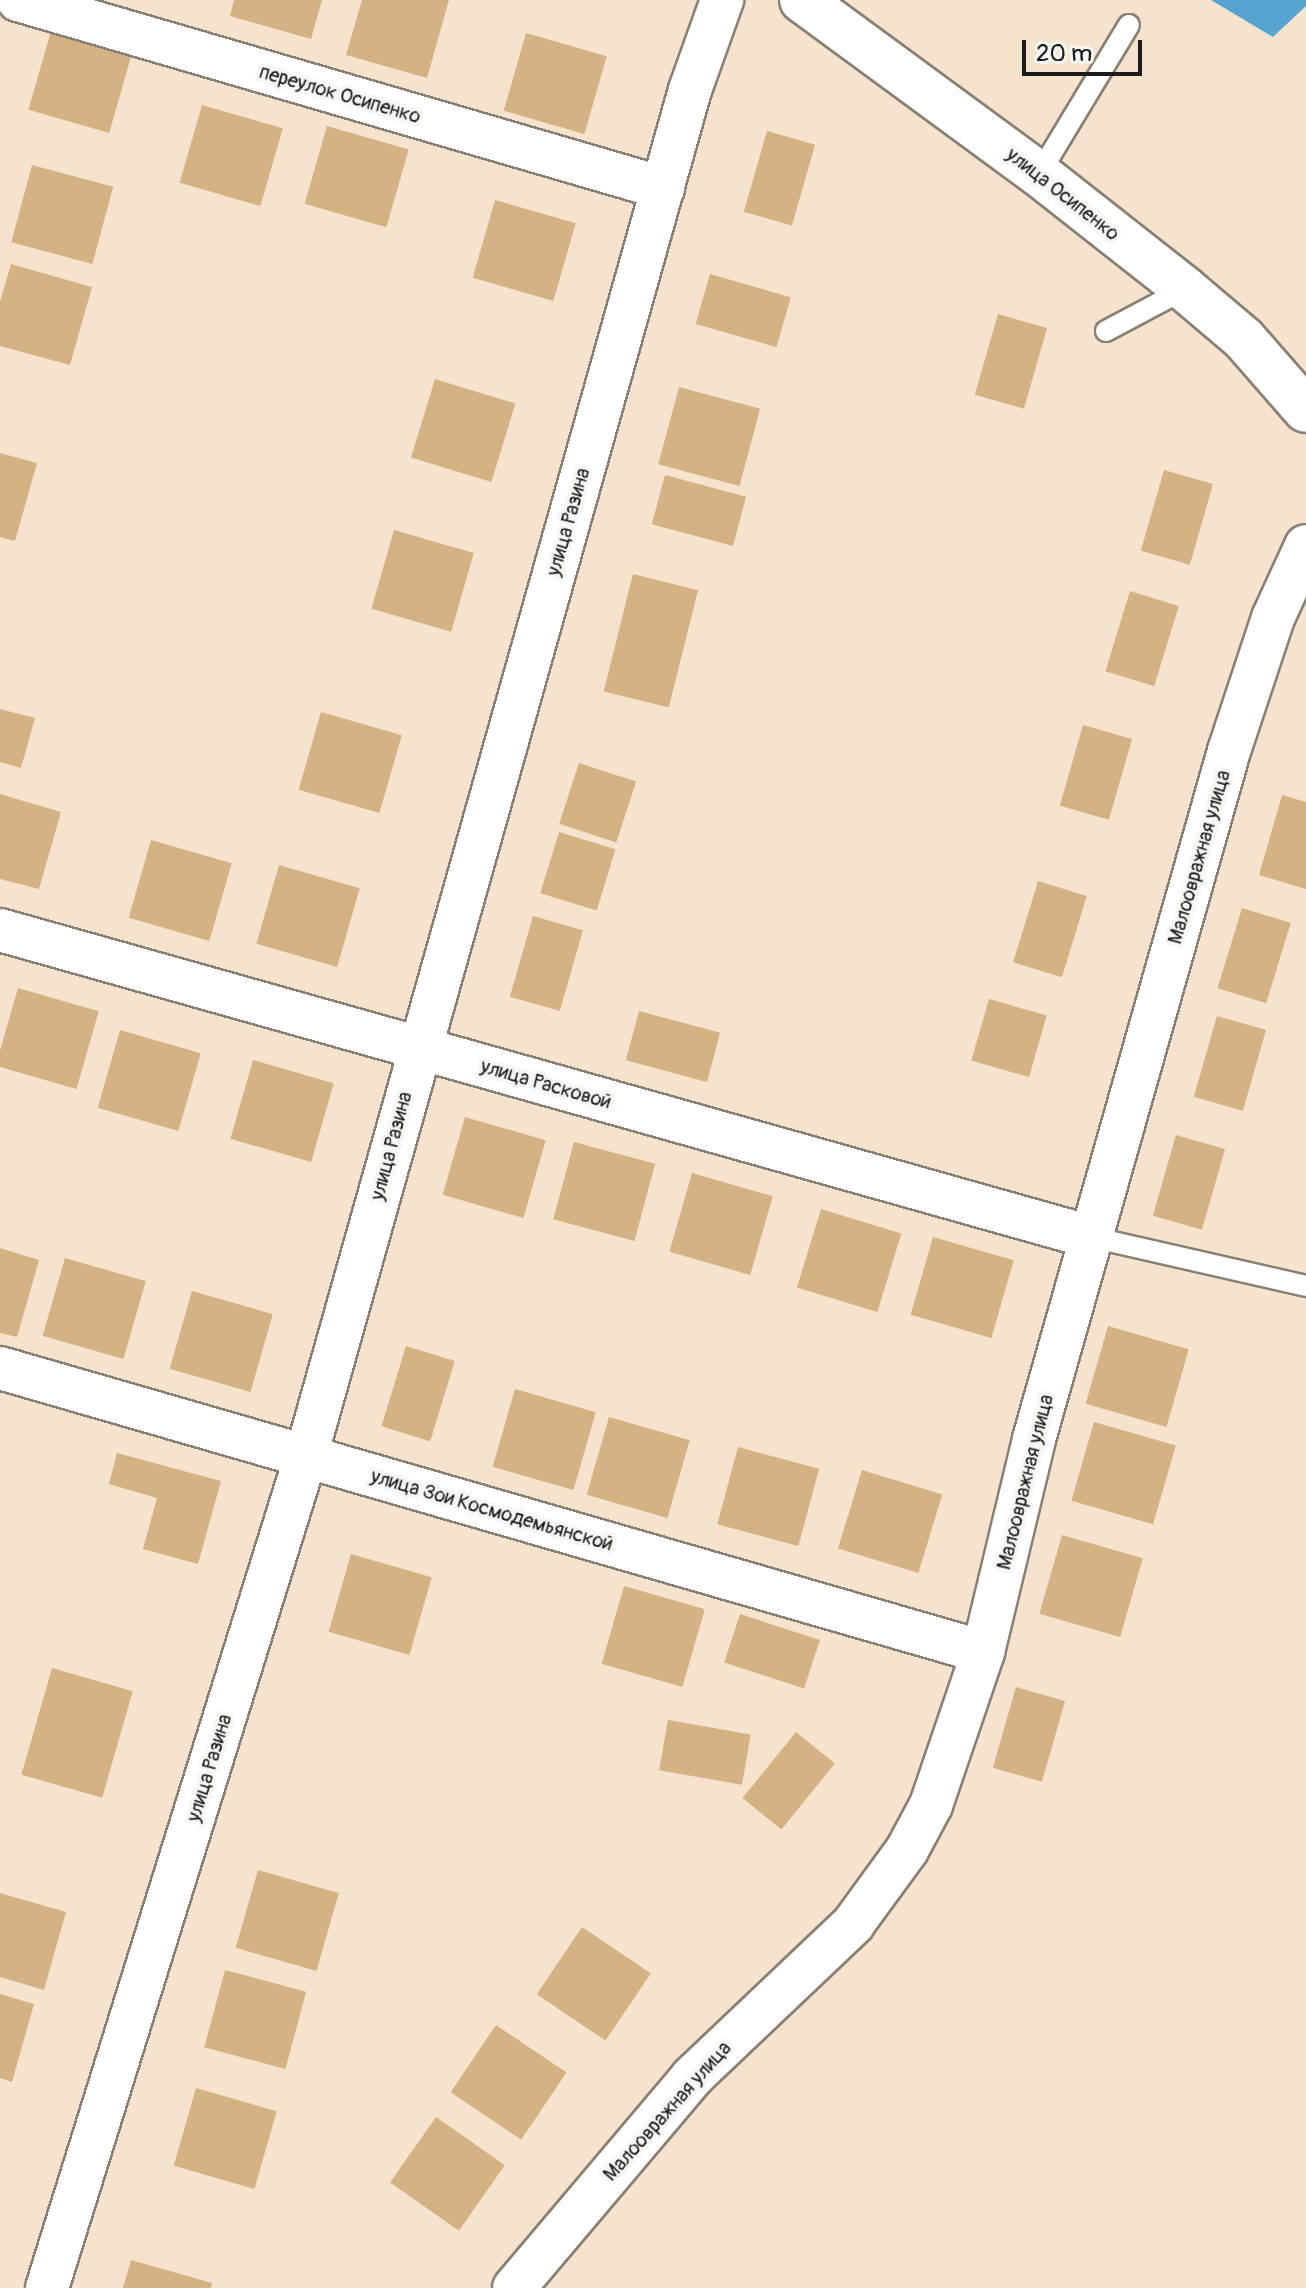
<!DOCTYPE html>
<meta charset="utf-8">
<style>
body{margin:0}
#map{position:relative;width:1306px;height:2288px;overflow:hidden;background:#f5e3cd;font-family:Pangolin,sans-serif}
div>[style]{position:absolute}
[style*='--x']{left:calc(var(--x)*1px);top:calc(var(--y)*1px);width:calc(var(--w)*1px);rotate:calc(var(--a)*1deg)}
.water>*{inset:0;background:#58a4d0}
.building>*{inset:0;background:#d4b284;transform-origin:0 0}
.roads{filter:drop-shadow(2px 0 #888074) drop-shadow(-2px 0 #888074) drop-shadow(0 2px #888074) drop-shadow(0 -2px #888074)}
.lane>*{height:20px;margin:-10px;padding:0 10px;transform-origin:10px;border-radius:10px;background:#fff}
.street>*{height:42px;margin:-21px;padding:0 21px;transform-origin:21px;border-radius:21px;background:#fff}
.secondary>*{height:44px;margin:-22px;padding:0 22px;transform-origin:22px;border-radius:22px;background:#fff}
span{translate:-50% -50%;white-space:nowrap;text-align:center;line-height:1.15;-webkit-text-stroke:8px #f6f6f2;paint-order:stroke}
.street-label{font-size:20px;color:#1c1c1c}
.scale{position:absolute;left:1022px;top:40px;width:120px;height:36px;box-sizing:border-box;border:4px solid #1c1c1c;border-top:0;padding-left:10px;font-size:24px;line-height:28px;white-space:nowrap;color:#1c1c1c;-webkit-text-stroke:6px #f6f6f2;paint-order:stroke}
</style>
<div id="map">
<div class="water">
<i style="clip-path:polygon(1211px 0,1306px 0,1306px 6px,1273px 37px)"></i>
</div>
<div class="building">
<i style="clip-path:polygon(234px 0,322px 0,311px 39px,230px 16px)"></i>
<i style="clip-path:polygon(362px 0,449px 0,427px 78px,346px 55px)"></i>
<i style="left:51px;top:31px;width:84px;height:82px;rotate:16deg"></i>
<i style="left:526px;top:33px;width:84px;height:81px;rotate:16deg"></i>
<i style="left:202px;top:105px;width:84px;height:81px;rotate:16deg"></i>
<i style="left:327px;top:126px;width:85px;height:81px;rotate:16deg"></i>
<i style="left:767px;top:131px;width:50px;height:84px;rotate:16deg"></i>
<i style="left:32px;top:165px;width:84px;height:80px;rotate:15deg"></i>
<i style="left:495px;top:200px;width:84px;height:81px;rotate:16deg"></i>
<i style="clip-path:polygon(11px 264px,92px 287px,70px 365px,0 346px,0 302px)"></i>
<i style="left:710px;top:274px;width:84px;height:52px;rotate:16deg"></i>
<i style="left:998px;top:314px;width:51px;height:84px;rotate:16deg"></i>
<i style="left:435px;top:379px;width:84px;height:82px;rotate:17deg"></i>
<i style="left:679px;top:387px;width:84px;height:80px;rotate:15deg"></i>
<i style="clip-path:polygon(0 453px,37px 463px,15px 541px,0 537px)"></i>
<i style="left:1164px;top:470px;width:51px;height:84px;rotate:16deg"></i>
<i style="left:665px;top:475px;width:84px;height:51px;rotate:15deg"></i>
<i style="left:394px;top:530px;width:83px;height:82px;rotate:16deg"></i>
<i style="left:633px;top:574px;width:67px;height:121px;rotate:14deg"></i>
<i style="left:1130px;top:591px;width:51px;height:84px;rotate:17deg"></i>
<i style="clip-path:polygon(0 709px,35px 718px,21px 768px,0 762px)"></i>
<i style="left:321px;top:712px;width:84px;height:81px;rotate:16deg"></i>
<i style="left:1083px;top:725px;width:51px;height:84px;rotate:16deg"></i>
<i style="left:579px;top:763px;width:60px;height:64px;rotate:18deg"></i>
<i style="clip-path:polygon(0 794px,61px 812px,39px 889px,0 879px)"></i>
<i style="clip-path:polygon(1282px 795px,1306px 802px,1306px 889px,1259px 875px)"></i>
<i style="left:559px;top:832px;width:59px;height:64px;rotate:17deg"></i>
<i style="left:151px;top:840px;width:84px;height:81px;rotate:16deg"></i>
<i style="left:279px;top:865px;width:84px;height:82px;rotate:16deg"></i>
<i style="left:1038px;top:881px;width:51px;height:85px;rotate:17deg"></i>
<i style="left:1242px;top:908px;width:51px;height:84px;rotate:17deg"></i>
<i style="left:533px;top:916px;width:52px;height:84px;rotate:16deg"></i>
<i style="left:18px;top:988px;width:84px;height:81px;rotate:16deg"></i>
<i style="left:989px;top:999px;width:60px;height:64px;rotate:16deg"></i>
<i style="left:639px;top:1011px;width:84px;height:51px;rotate:15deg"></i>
<i style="left:1217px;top:1016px;width:51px;height:84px;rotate:16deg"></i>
<i style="left:120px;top:1030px;width:84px;height:81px;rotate:16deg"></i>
<i style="left:253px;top:1060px;width:84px;height:82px;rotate:16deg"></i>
<i style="left:465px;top:1117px;width:84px;height:81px;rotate:16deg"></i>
<i style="left:1176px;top:1135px;width:51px;height:84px;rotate:16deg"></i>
<i style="left:574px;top:1142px;width:84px;height:80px;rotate:15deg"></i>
<i style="left:692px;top:1173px;width:84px;height:82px;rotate:16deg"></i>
<i style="left:821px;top:1209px;width:84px;height:82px;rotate:17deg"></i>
<i style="left:933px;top:1237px;width:84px;height:81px;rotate:16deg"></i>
<i style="clip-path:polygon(0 1248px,39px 1260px,17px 1337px,0 1333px)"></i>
<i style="left:65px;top:1258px;width:84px;height:81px;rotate:16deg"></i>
<i style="left:192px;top:1291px;width:84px;height:81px;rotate:16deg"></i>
<i style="left:1108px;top:1326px;width:84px;height:81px;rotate:16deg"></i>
<i style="left:406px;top:1346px;width:51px;height:84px;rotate:17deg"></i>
<i style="left:515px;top:1389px;width:84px;height:81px;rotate:16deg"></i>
<i style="left:609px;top:1417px;width:84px;height:81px;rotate:16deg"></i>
<i style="left:1094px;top:1422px;width:85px;height:82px;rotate:16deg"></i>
<i style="left:738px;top:1447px;width:84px;height:80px;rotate:15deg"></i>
<i style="clip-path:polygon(117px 1453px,221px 1481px,198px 1564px,143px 1549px,157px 1498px,109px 1484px)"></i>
<i style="left:862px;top:1470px;width:84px;height:82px;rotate:17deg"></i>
<i style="left:1062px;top:1535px;width:84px;height:82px;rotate:16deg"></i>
<i style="left:351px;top:1554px;width:84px;height:81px;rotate:16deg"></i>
<i style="left:624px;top:1586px;width:84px;height:81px;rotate:16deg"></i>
<i style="left:740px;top:1614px;width:84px;height:51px;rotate:18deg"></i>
<i style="left:52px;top:1668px;width:84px;height:111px;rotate:16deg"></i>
<i style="left:1016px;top:1687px;width:51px;height:84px;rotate:16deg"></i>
<i style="left:668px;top:1720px;width:84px;height:51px;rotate:10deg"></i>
<i style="left:796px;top:1732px;width:50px;height:85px;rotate:39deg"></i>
<i style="left:258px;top:1870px;width:84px;height:81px;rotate:16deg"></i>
<i style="clip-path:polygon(0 1893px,66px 1912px,44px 1990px,0 1977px)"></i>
<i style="left:582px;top:1927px;width:83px;height:81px;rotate:34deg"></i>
<i style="left:225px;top:1970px;width:84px;height:80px;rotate:15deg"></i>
<i style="clip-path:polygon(0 1994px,34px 2004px,12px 2082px,0 2078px)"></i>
<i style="left:496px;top:2025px;width:85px;height:81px;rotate:34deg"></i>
<i style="left:196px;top:2088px;width:84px;height:81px;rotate:16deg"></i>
<i style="left:436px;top:2117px;width:84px;height:80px;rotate:35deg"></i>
<i style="clip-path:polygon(131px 2260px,212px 2283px,211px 2288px,123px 2288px)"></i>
</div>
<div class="roads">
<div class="lane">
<i style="--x:1039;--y:174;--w:174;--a:-58.9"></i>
<i style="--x:1106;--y:331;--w:89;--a:-28"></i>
<i style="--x:1091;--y:1237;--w:221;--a:12.8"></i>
</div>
<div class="street">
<i style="--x:18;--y:0;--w:672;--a:16.25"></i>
<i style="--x:0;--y:930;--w:1133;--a:15.72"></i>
<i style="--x:0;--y:1368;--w:1023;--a:16.11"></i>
<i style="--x:47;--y:2288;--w:871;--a:-72.71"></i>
<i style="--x:306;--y:1456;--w:1419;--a:-74.3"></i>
<i style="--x:690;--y:90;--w:96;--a:-70.4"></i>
<i style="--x:514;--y:2288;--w:276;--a:-49.8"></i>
<i style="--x:692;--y:2077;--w:222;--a:-43.5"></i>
<i style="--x:853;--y:1924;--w:92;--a:-53.9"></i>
<i style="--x:907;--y:1850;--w:51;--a:-61.9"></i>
<i style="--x:931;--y:1805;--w:162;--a:-71.2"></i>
<i style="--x:983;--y:1652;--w:219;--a:-76.5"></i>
<i style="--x:1034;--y:1439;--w:715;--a:-74.18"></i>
<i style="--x:1229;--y:751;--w:140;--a:-71.7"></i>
<i style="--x:1273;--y:618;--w:79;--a:-65.4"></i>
</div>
<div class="secondary">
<i style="--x:802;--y:0;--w:294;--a:36.3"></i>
<i style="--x:1039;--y:174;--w:186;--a:38.2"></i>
<i style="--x:1185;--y:289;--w:77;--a:40.3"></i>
<i style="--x:1244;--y:339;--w:94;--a:48.9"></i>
</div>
</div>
<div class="street-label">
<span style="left:340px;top:94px;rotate:16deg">переулок Осипенко</span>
<span style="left:1063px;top:194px;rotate:38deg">улица Осипенко</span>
<span style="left:568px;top:522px;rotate:-74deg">улица Разина</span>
<span style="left:1199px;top:857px;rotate:-74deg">Малоовражная улица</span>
<span style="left:546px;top:1084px;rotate:16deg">улица Расковой</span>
<span style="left:391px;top:1146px;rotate:-75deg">улица Разина</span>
<span style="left:1025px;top:1482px;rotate:-76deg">Малоовражная улица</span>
<span style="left:492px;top:1510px;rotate:16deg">улица Зои Космодемьянской</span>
<span style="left:209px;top:1768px;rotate:-73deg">улица Разина</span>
<span style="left:667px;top:2111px;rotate:-48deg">Малоовражная улица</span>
</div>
<div class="scale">20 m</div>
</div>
